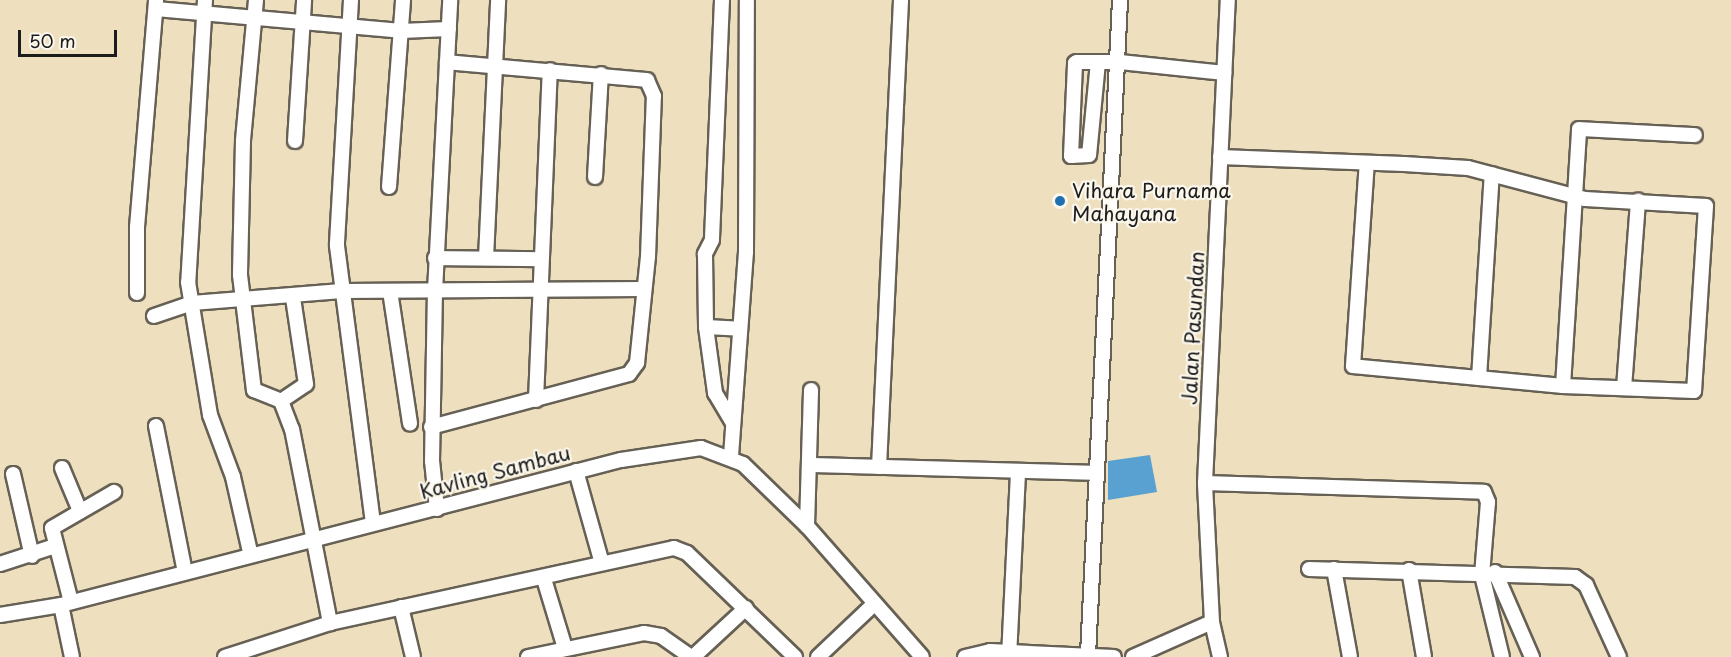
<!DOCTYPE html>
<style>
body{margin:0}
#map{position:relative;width:1731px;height:657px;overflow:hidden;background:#eedfbe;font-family:"Playpen Sans",sans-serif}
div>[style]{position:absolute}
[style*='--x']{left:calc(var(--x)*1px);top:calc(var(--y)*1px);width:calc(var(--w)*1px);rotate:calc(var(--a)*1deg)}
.water>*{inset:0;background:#59a1d0}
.roads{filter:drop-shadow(2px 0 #666055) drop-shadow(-2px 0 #666055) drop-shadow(0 2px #666055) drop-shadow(0 -2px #666055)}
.minor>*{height:14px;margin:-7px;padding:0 7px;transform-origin:7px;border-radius:7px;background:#fff}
.dots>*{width:16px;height:16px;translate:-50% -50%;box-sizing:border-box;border:3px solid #fbf7ec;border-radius:50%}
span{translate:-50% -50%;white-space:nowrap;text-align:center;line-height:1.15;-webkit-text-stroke:4.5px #fbf7ec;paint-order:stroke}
.poi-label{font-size:20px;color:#1c1c1c}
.left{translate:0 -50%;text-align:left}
.street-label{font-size:20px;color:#1c1c1c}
.scale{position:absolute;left:18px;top:30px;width:99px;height:27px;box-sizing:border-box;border:3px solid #1c1c1c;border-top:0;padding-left:8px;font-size:18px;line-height:21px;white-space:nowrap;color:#1c1c1c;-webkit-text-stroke:4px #fbf7ec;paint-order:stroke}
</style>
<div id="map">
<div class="water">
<i style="clip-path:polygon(1150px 455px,1157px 492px,1108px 500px,1108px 461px)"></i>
</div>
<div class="roads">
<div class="minor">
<i style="--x:205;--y:0;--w:283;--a:93.4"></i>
<i style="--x:188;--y:282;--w:135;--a:80.6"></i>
<i style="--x:210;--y:415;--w:66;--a:69.6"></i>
<i style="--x:233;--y:477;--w:77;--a:77.2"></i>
<i style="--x:256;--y:0;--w:142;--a:95.3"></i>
<i style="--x:243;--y:141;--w:134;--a:91.3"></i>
<i style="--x:240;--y:275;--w:116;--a:83.1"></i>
<i style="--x:254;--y:390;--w:29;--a:22"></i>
<i style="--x:281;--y:401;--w:30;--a:69"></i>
<i style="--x:292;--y:429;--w:198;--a:78.9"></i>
<i style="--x:351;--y:0;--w:246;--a:93.3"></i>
<i style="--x:337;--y:246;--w:279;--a:82.6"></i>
<i style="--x:722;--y:0;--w:240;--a:92.4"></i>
<i style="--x:712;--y:240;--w:16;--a:117"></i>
<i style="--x:705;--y:254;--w:73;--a:89.2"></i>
<i style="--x:706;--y:327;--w:67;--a:82.2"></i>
<i style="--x:715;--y:393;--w:33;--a:59"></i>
<i style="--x:156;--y:9;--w:246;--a:5.1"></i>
<i style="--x:401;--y:31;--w:48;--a:-2.4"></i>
<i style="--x:1098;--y:62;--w:93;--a:95.5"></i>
<i style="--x:1089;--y:155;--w:18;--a:177"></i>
<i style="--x:1071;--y:156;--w:93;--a:-87.5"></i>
<i style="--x:1075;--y:63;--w:2;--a:-27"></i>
<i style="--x:1077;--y:62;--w:43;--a:0"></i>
<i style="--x:1120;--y:62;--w:105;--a:6"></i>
<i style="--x:295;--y:141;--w:141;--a:-86.3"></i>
<i style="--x:1220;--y:157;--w:184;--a:2.2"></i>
<i style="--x:1404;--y:164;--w:64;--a:3.6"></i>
<i style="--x:1468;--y:168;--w:121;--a:14.8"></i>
<i style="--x:1585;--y:199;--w:121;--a:3.3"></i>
<i style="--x:1706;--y:206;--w:185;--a:93.7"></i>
<i style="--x:1694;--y:391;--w:131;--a:-177.8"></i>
<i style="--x:1563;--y:386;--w:211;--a:-174.6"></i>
<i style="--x:1353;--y:366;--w:203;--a:-86.1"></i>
<i style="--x:595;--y:177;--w:103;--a:-86.7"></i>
<i style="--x:389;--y:187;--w:188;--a:-85.7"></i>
<i style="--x:435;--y:258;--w:103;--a:0.6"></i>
<i style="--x:486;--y:258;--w:258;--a:-87.3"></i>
<i style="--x:390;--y:291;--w:134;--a:81.4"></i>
<i style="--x:137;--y:293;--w:66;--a:-90"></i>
<i style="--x:137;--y:227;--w:228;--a:-85.2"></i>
<i style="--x:154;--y:316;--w:40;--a:-18.9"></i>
<i style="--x:192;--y:303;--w:150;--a:-4.6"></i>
<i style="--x:342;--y:291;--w:302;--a:-0.4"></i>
<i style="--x:706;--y:327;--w:34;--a:3"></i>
<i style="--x:1479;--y:378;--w:204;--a:-86.4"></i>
<i style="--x:1563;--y:386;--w:257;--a:-86.4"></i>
<i style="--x:1579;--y:129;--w:116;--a:3"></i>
<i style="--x:1624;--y:388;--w:188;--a:-85.7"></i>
<i style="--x:536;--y:400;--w:330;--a:-87.6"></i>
<i style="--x:281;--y:401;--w:30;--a:-34"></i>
<i style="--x:306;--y:384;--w:87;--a:-98.6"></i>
<i style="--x:156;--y:426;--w:149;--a:78.8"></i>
<i style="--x:431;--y:427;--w:205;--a:-15"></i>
<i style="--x:629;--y:374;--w:14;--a:-54"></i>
<i style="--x:637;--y:363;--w:107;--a:-84.1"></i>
<i style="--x:648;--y:257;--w:161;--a:-87.9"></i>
<i style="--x:654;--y:96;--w:17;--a:-114"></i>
<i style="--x:647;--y:80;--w:201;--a:-174.9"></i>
<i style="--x:731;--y:456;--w:205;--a:-85.8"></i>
<i style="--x:746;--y:252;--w:252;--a:-89.8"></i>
<i style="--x:811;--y:465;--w:282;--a:1.6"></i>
<i style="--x:879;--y:467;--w:468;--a:-87.3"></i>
<i style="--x:62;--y:468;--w:47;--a:67.3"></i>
<i style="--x:576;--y:471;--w:92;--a:74.3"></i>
<i style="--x:13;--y:474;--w:84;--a:77"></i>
<i style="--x:1205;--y:483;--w:279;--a:1.8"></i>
<i style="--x:1484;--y:492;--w:11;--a:68"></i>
<i style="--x:1488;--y:502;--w:73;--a:94.7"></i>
<i style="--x:1482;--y:575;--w:84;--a:76.3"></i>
<i style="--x:437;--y:509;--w:48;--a:-95.9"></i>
<i style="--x:432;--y:461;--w:170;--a:-89"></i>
<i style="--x:435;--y:291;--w:291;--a:-87"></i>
<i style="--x:807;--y:526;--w:136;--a:-88.3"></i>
<i style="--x:0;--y:564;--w:58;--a:-18.1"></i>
<i style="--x:1309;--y:569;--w:266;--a:1.7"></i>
<i style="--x:1575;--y:577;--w:14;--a:36"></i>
<i style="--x:1586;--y:585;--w:79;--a:65.4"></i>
<i style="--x:1334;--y:569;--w:89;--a:79.7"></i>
<i style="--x:1409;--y:570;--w:88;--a:80.2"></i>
<i style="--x:1495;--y:572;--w:93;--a:66.5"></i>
<i style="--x:544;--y:579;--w:72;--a:73.1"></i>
<i style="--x:71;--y:602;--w:76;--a:-104.4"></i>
<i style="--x:52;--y:528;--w:72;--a:-30.1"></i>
<i style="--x:61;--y:605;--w:53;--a:78.1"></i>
<i style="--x:401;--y:607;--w:51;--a:76.5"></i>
<i style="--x:0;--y:615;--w:62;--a:-9.3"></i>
<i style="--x:61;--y:605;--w:578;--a:-14.52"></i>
<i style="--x:621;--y:460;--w:81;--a:-8.5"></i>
<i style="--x:701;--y:448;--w:45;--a:20.9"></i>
<i style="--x:743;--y:464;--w:89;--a:44.1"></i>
<i style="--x:807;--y:526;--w:174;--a:48.7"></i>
<i style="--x:1088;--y:655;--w:656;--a:-87.2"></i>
<i style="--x:225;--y:657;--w:110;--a:-17.9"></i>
<i style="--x:330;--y:623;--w:352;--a:-12.3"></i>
<i style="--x:674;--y:548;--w:14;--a:21"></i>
<i style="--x:687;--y:553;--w:150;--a:43.9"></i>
<i style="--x:528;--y:657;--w:118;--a:-11.7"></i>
<i style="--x:644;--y:633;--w:17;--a:10"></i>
<i style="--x:661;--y:636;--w:37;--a:35"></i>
<i style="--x:693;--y:657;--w:72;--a:-42.8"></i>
<i style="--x:818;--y:657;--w:77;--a:-43.4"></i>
<i style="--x:965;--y:657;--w:26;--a:-13"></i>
<i style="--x:990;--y:651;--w:124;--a:2.8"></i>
<i style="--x:1009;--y:657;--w:184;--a:-87.2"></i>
<i style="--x:1133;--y:657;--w:86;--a:-23.9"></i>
<i style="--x:1220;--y:657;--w:36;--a:-103"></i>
<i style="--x:1212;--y:622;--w:139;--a:-92.9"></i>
<i style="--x:1205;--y:483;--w:484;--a:-87.3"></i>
</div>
</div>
<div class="dots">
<i style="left:1060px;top:201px;background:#1f6fb2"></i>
</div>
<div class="poi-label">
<span class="left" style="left:1072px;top:202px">Vihara Purnama<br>Mahayana</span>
</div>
<div class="street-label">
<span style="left:1193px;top:328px;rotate:-87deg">Jalan Pasundan</span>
<span style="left:495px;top:472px;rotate:-15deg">Kavling Sambau</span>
</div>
<div class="scale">50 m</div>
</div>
